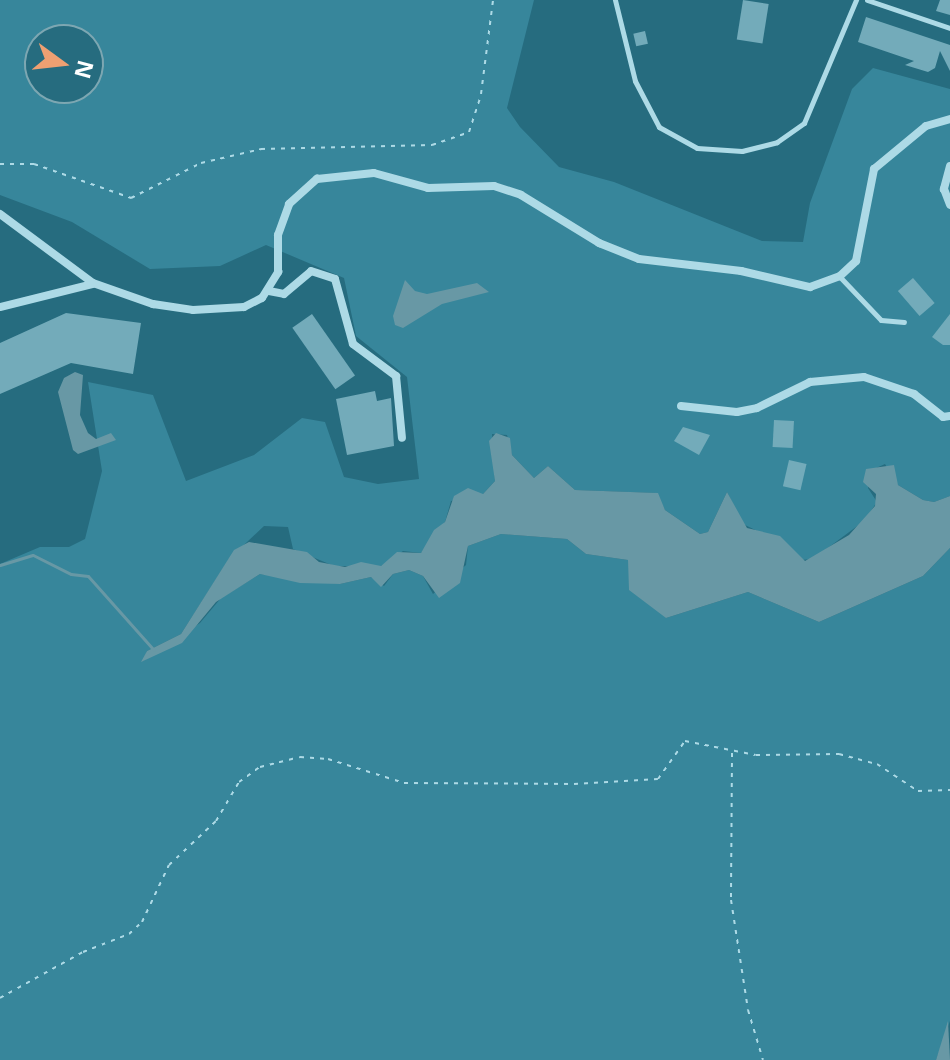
<!DOCTYPE html>
<style>
body{margin:0}
#map{position:relative;width:950px;height:1060px;overflow:hidden;background:#266c7f;font-family:"Noto Sans",sans-serif}
div>[style]{position:absolute}
[style*='--x']{left:calc(var(--x)*1px);top:calc(var(--y)*1px);width:calc(var(--w)*1px);rotate:calc(var(--a)*1deg)}
.green>*{inset:0;background:#37869b}
.water>*{inset:0;background:#6898a5}
.stream>*{height:3px;margin:-1.5px;padding:0 1.5px;transform-origin:1.5px;border-radius:1.5px;background:#6898a5}
.building>*{inset:0;background:#73abba;transform-origin:0 0}
.path>*{height:2px;margin-top:-1px;transform-origin:0;background:repeating-linear-gradient(90deg,#addae6 0 4px,transparent 0 10px)}
.lane>*{height:5px;margin:-2.5px;padding:0 2.5px;transform-origin:2.5px;border-radius:2.5px;background:#addae6}
.street>*{height:8px;margin:-4px;padding:0 4px;transform-origin:4px;border-radius:4px;background:#addae6}
span{translate:-50% -50%;white-space:nowrap;text-align:center;line-height:1.15;-webkit-text-stroke:8px #266c7f;paint-order:stroke}
.north{position:absolute;left:24px;top:24px;width:80px;height:80px;box-sizing:border-box;background:#266c7f;border:2px solid #7da7b2;border-radius:50%;rotate:105deg;font-size:22px;font-weight:700;line-height:32px;text-align:center;color:#fff}
.north::after{content:'';display:block;margin:auto;width:28px;height:36px;background:#eea072;clip-path:polygon(50% 0,100% 100%,50% 72%,0 100%)}
</style>
<div id="map">
<div class="green">
<i style="clip-path:polygon(evenodd,0 0,534px 0,507px 108px,520px 127px,559px 167px,614px 182px,762px 241px,803px 242px,810px 203px,852px 89px,873px 68px,950px 89px,950px 496px,934px 502px,923px 500px,898px 485px,885px 464px,874px 469px,868px 488px,877px 502px,864px 521px,813px 559px,801px 560px,790px 547px,743px 524px,727px 492px,708px 532px,700px 534px,665px 510px,656px 493px,575px 490px,548px 466px,534px 478px,512px 455px,507px 435px,492px 434px,495px 481px,483px 494px,451px 501px,445px 522px,421px 553px,403px 551px,381px 566px,334px 566px,293px 549px,288px 527px,264px 526px,229px 559px,181px 634px,147px 651px,143px 661px,200px 623px,221px 598px,260px 574px,340px 584px,371px 577px,384px 586px,393px 574px,409px 570px,423px 576px,433px 594px,466px 565px,468px 546px,501px 534px,567px 539px,586px 554px,628px 560px,666px 618px,748px 592px,819px 622px,923px 576px,950px 548px,950px 1021px,936px 1060px,0 1060px,0 564px,40px 547px,69px 547px,85px 539px,102px 471px,88px 382px,153px 395px,186px 481px,254px 455px,302px 418px,325px 422px,344px 477px,378px 484px,419px 479px,407px 377px,356px 336px,344px 278px,266px 245px,220px 266px,150px 269px,72px 222px,0 195px,0 0,40px 40px,88px 40px,88px 88px,40px 88px,40px 40px)"></i>
</div>
<div class="water">
<i style="clip-path:polygon(405px 280px,415px 291px,427px 294px,477px 283px,489px 292px,442px 304px,403px 328px,395px 325px,393px 316px)"></i>
<i style="clip-path:polygon(75px 372px,83px 375px,80px 415px,88px 433px,96px 439px,111px 433px,116px 440px,78px 454px,73px 450px,58px 392px,64px 378px)"></i>
<i style="clip-path:polygon(496px 433px,510px 438px,512px 455px,534px 478px,548px 466px,575px 490px,658px 493px,665px 510px,700px 534px,708px 532px,727px 492px,747px 528px,780px 536px,805px 561px,849px 535px,875px 506px,876px 494px,863px 482px,866px 469px,894px 465px,898px 485px,923px 500px,934px 502px,950px 496px,950px 548px,923px 576px,819px 622px,748px 592px,666px 618px,629px 590px,628px 560px,586px 554px,567px 539px,501px 534px,468px 546px,460px 583px,439px 598px,423px 576px,409px 570px,393px 574px,381px 587px,371px 577px,340px 584px,300px 583px,260px 574px,216px 602px,182px 643px,141px 662px,147px 651px,181px 634px,234px 550px,249px 542px,307px 552px,319px 562px,345px 567px,361px 562px,381px 566px,397px 552px,421px 553px,434px 530px,445px 522px,454px 496px,468px 488px,483px 494px,495px 481px,489px 441px)"></i>
<i style="clip-path:polygon(948px 1021px,950px 1060px,936px 1060px)"></i>
</div>
<div class="stream">
<i style="--x:0;--y:565;--w:34;--a:-17"></i>
<i style="--x:33;--y:555;--w:42;--a:26.6"></i>
<i style="--x:71;--y:574;--w:17;--a:7"></i>
<i style="--x:88;--y:576;--w:99;--a:48.3"></i>
</div>
<div class="building">
<i style="left:743px;top:0;width:26px;height:40px;rotate:9deg"></i>
<i style="clip-path:polygon(940px 0,950px 0,950px 15px,936px 11px)"></i>
<i style="clip-path:polygon(866px 17px,950px 45px,950px 71px,940px 51px,935px 68px,928px 72px,905px 65px,914px 61px,858px 42px)"></i>
<i style="left:645px;top:31px;width:13px;height:12px;rotate:77deg"></i>
<i style="left:913px;top:278px;width:33px;height:20px;rotate:49deg"></i>
<i style="clip-path:polygon(66px 313px,141px 323px,133px 374px,71px 363px,0 394px,0 343px)"></i>
<i style="left:312px;top:314px;width:75px;height:24px;rotate:55deg"></i>
<i style="clip-path:polygon(950px 314px,950px 345px,943px 345px,932px 337px)"></i>
<i style="clip-path:polygon(375px 391px,377px 401px,391px 398px,394px 446px,347px 455px,336px 399px)"></i>
<i style="left:774px;top:420px;width:20px;height:27px;rotate:3deg"></i>
<i style="clip-path:polygon(683px 427px,710px 435px,699px 455px,674px 441px)"></i>
<i style="left:789px;top:460px;width:18px;height:27px;rotate:13deg"></i>
</div>
<div class="path">
<i style="--x:0;--y:164;--w:34;--a:0"></i>
<i style="--x:34;--y:164;--w:103;--a:19.3"></i>
<i style="--x:131;--y:198;--w:78;--a:-26.6"></i>
<i style="--x:201;--y:163;--w:62;--a:-13.1"></i>
<i style="--x:261;--y:149;--w:171;--a:-1.3"></i>
<i style="--x:432;--y:145;--w:39;--a:-19"></i>
<i style="--x:469;--y:132;--w:40;--a:-72"></i>
<i style="--x:481;--y:94;--w:95;--a:-82.7"></i>
<i style="--x:732;--y:753;--w:147;--a:90.4"></i>
<i style="--x:731;--y:900;--w:111;--a:81.2"></i>
<i style="--x:748;--y:1010;--w:52;--a:73.3"></i>
<i style="--x:0;--y:998;--w:95;--a:-29"></i>
<i style="--x:83;--y:952;--w:49;--a:-21.4"></i>
<i style="--x:129;--y:934;--w:18;--a:-43"></i>
<i style="--x:142;--y:922;--w:63;--a:-64.7"></i>
<i style="--x:169;--y:865;--w:64;--a:-43.1"></i>
<i style="--x:216;--y:821;--w:45;--a:-59.5"></i>
<i style="--x:239;--y:782;--w:26;--a:-36"></i>
<i style="--x:260;--y:767;--w:41;--a:-14"></i>
<i style="--x:300;--y:757;--w:28;--a:4"></i>
<i style="--x:328;--y:759;--w:80;--a:17.5"></i>
<i style="--x:404;--y:783;--w:170;--a:0.3"></i>
<i style="--x:574;--y:784;--w:84;--a:-3.4"></i>
<i style="--x:658;--y:779;--w:47;--a:-54.6"></i>
<i style="--x:685;--y:741;--w:72;--a:11.2"></i>
<i style="--x:756;--y:755;--w:83;--a:-0.7"></i>
<i style="--x:839;--y:754;--w:39;--a:15"></i>
<i style="--x:877;--y:764;--w:49;--a:33.4"></i>
<i style="--x:918;--y:791;--w:32;--a:-2"></i>
</div>
<div class="lane">
<i style="--x:615;--y:0;--w:83;--a:76.1"></i>
<i style="--x:635;--y:81;--w:52;--a:62.4"></i>
<i style="--x:659;--y:127;--w:43;--a:28.9"></i>
<i style="--x:697;--y:148;--w:45;--a:3.8"></i>
<i style="--x:742;--y:151;--w:36;--a:-14"></i>
<i style="--x:777;--y:142;--w:33;--a:-35"></i>
<i style="--x:804;--y:123;--w:134;--a:-67.1"></i>
<i style="--x:867;--y:0;--w:88;--a:18.6"></i>
<i style="--x:840;--y:277;--w:59;--a:46.4"></i>
<i style="--x:881;--y:320;--w:23;--a:5"></i>
</div>
<div class="street">
<i style="--x:950;--y:166;--w:24;--a:105"></i>
<i style="--x:944;--y:189;--w:17;--a:69"></i>
<i style="--x:0;--y:214;--w:116;--a:36.6"></i>
<i style="--x:93;--y:283;--w:64;--a:19.3"></i>
<i style="--x:153;--y:304;--w:40;--a:8.5"></i>
<i style="--x:193;--y:310;--w:51;--a:-3.4"></i>
<i style="--x:244;--y:307;--w:20;--a:-27"></i>
<i style="--x:262;--y:298;--w:31;--a:-58"></i>
<i style="--x:278;--y:272;--w:37;--a:-90"></i>
<i style="--x:278;--y:235;--w:33;--a:-70"></i>
<i style="--x:289;--y:204;--w:38;--a:-42"></i>
<i style="--x:317;--y:179;--w:57;--a:-6"></i>
<i style="--x:374;--y:173;--w:56;--a:15.5"></i>
<i style="--x:428;--y:188;--w:66;--a:-1.7"></i>
<i style="--x:494;--y:186;--w:28;--a:18"></i>
<i style="--x:521;--y:195;--w:92;--a:31.6"></i>
<i style="--x:599;--y:243;--w:43;--a:21.8"></i>
<i style="--x:639;--y:259;--w:103;--a:6.7"></i>
<i style="--x:741;--y:271;--w:71;--a:13.1"></i>
<i style="--x:810;--y:287;--w:32;--a:-20"></i>
<i style="--x:840;--y:276;--w:22;--a:-43"></i>
<i style="--x:856;--y:261;--w:94;--a:-78.9"></i>
<i style="--x:874;--y:169;--w:67;--a:-39.6"></i>
<i style="--x:926;--y:126;--w:25;--a:-16"></i>
<i style="--x:269;--y:291;--w:15;--a:11"></i>
<i style="--x:284;--y:294;--w:35;--a:-40"></i>
<i style="--x:311;--y:271;--w:25;--a:18"></i>
<i style="--x:335;--y:279;--w:67;--a:74.5"></i>
<i style="--x:353;--y:344;--w:54;--a:36.7"></i>
<i style="--x:396;--y:376;--w:62;--a:84.5"></i>
<i style="--x:0;--y:307;--w:95;--a:-14"></i>
<i style="--x:681;--y:406;--w:56;--a:6.1"></i>
<i style="--x:737;--y:412;--w:20;--a:-11"></i>
<i style="--x:757;--y:408;--w:59;--a:-26.1"></i>
<i style="--x:810;--y:382;--w:54;--a:-5.3"></i>
<i style="--x:864;--y:377;--w:53;--a:18.8"></i>
<i style="--x:914;--y:394;--w:37;--a:38"></i>
<i style="--x:943;--y:417;--w:7;--a:-8"></i>
</div>
<div class="north">N</div>
</div>
